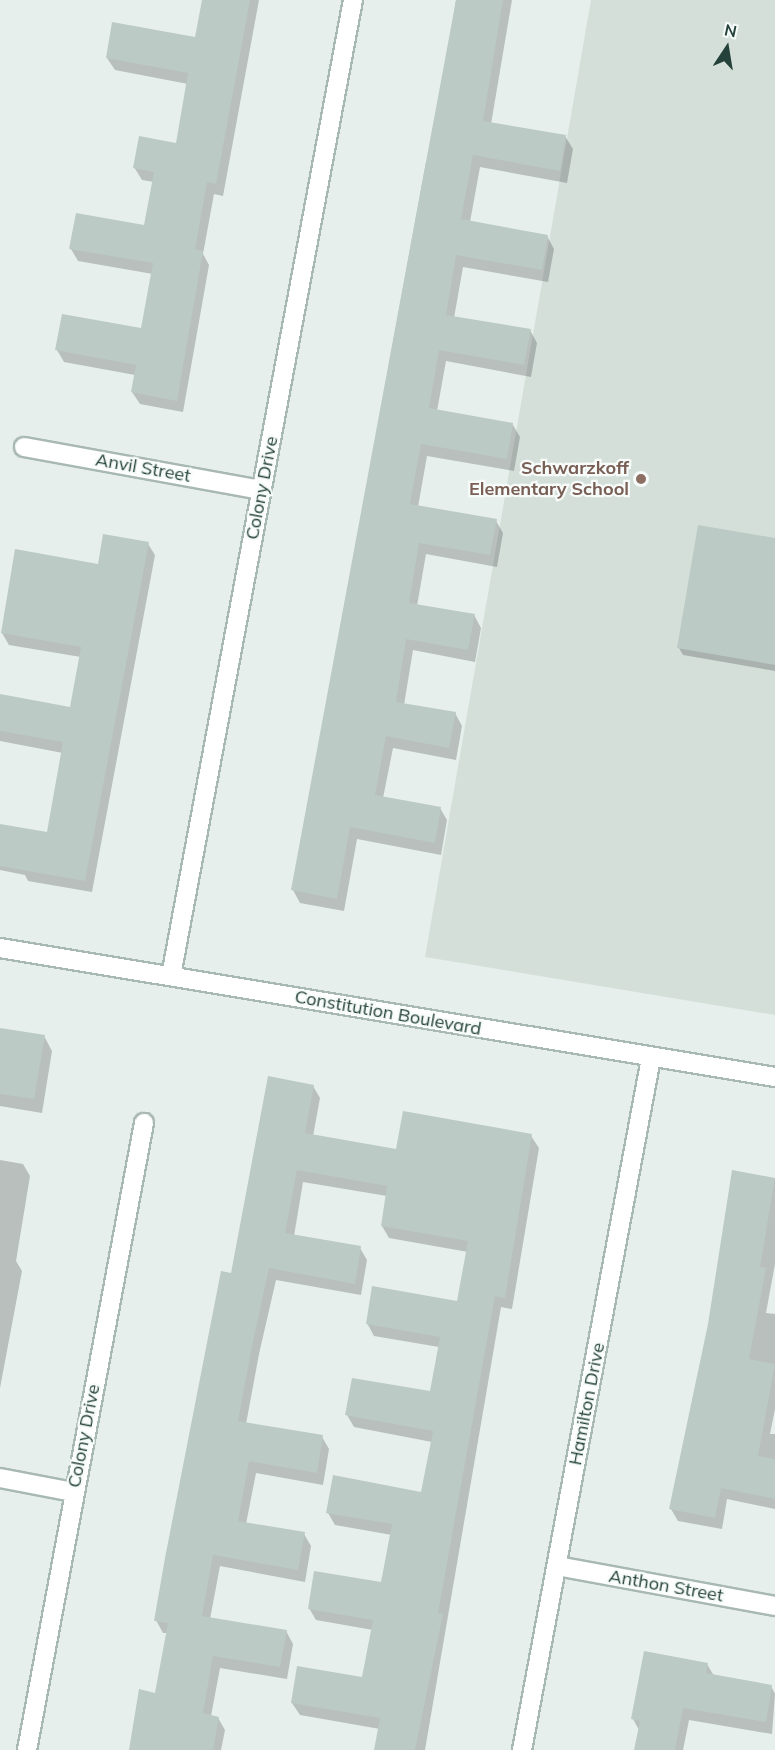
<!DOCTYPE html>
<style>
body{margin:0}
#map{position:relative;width:775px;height:1750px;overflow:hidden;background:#e6efeb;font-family:Mulish,sans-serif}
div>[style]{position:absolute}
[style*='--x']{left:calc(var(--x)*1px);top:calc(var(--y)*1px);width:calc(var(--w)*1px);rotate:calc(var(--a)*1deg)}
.built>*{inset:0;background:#d4dfda}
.shadow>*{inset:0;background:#0003}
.building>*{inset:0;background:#bbcac4}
.roads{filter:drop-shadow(2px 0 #a8b8b2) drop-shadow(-2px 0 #a8b8b2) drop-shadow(0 2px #a8b8b2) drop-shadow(0 -2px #a8b8b2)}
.minor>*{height:18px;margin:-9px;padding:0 9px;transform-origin:9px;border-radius:9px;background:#fff}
.dots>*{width:16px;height:16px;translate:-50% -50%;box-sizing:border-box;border:3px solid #f7fbf9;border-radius:50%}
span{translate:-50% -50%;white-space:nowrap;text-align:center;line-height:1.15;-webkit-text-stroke:4.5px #f7fbf9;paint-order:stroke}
.street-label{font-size:18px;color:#24423a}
.education-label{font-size:18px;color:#785e54;font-weight:700}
.right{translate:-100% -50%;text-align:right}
.north{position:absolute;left:697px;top:18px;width:60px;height:60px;-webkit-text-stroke:4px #f7fbf9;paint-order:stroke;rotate:12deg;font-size:16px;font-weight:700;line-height:24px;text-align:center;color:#24423a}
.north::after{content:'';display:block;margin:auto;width:21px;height:27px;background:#24423a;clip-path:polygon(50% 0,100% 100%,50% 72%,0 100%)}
</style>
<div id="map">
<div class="built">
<i style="clip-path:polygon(591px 0,775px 0,775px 1015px,425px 957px)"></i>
</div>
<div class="shadow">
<i style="clip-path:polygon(204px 0,259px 0,223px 196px,214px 194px,203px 254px,209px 265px,183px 412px,140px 404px,132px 392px,135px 375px,64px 362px,57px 350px,142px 330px,153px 274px,78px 261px,71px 249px,145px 227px,154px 182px,142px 180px,134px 167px,177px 145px,188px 84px,115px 70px,107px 58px,197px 39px)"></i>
<i style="clip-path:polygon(456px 0,512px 0,491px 124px,565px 136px,573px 149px,567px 183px,480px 167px,470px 222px,547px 236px,554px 249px,548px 282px,463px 267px,454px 318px,530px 330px,537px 343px,531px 377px,446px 361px,437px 411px,513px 425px,520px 437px,514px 471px,427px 456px,418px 507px,496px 521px,503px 533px,497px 567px,426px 554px,417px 606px,474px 615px,481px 628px,475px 662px,413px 650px,404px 705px,455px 713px,462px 726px,456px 760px,393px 748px,383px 798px,440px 808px,447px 820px,441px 855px,357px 839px,344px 911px,300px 903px,293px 890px,426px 162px,430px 163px)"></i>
<i style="clip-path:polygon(775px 539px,775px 671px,683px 655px,679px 648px)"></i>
<i style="clip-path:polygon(148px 544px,155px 555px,92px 892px,28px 881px,25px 875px,0 870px,0 825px,48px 834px,63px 753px,0 741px,0 696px,72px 709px,81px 657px,9px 645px,2px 633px,99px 566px)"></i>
<i style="clip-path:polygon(0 1029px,44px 1036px,52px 1051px,42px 1113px,0 1106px)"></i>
<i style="clip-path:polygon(313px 1086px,320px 1098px,313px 1136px,398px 1150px,531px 1136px,539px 1148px,512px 1309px,501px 1307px,425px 1750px,376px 1750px,380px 1729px,300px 1715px,292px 1703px,364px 1679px,373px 1630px,316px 1620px,309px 1608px,382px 1584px,392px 1535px,335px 1525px,328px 1513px,422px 1493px,432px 1442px,354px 1427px,347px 1415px,431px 1393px,439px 1347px,374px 1336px,367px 1323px,458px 1302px,468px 1252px,389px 1238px,382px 1226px,387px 1196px,303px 1182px,294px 1236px,360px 1248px,367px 1260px,361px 1295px,276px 1280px,259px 1354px,246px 1424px,322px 1437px,329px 1449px,323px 1485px,256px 1473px,246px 1524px,304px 1534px,311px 1546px,305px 1582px,220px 1566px,210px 1619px,286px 1631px,293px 1644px,287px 1679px,220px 1668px,211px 1716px,218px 1718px,225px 1730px,221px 1750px,130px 1750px,156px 1695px,168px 1633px,163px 1633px,156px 1620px,232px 1275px)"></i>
<i style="clip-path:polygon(0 1160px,23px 1164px,30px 1176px,16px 1261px,22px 1271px,0 1388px)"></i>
<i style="clip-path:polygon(733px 1172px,775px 1179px,775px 1264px,766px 1313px,775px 1314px,775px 1409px,770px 1434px,775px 1434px,775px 1509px,727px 1499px,722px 1529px,678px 1521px,671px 1509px,710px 1325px)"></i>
<i style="clip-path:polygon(707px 1664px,714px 1676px,771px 1686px,775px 1694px,772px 1734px,689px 1720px,683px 1750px,635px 1750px,639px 1730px,633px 1719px)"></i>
</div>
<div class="building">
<i style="clip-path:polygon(202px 0,250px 0,216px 184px,207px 182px,195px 249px,203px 251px,177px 401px,131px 392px,136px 365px,55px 350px,62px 314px,141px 328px,153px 263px,69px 249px,76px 213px,144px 225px,154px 172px,133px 168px,139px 136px,176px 143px,188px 73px,106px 58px,112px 22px,195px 37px)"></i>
<i style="clip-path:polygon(456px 0,503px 0,483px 121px,566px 135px,560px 171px,473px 155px,461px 219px,548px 235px,542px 270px,456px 255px,446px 315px,531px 329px,524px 365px,439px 350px,429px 408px,513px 423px,507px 459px,421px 444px,410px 504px,497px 519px,490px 555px,419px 543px,409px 603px,475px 614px,468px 650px,406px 639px,396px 702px,456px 712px,449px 748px,386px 736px,375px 795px,441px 807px,435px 843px,350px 827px,337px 899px,291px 890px)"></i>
<i style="clip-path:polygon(698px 525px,775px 538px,775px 665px,677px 648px)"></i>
<i style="clip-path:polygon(103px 534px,149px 542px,85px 881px,0 866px,0 824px,47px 832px,63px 742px,0 731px,0 694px,70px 707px,81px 647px,1px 633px,15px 549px,98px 564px)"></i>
<i style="clip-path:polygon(0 1028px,45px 1035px,34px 1099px,0 1094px)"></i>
<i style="clip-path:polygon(268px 1076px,314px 1085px,305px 1133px,396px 1149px,403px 1111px,532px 1134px,505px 1298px,495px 1296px,438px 1613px,443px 1614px,415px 1750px,374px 1750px,380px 1718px,291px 1703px,297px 1666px,362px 1677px,373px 1620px,308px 1609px,314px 1571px,381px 1582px,392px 1524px,326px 1513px,333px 1475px,421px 1492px,433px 1431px,345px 1415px,352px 1378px,430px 1391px,440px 1337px,366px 1324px,372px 1286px,457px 1301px,468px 1241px,381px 1226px,387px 1186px,297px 1170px,285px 1233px,361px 1246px,355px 1284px,269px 1268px,253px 1341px,238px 1421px,323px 1435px,317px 1473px,249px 1461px,238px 1521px,305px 1532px,298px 1570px,213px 1555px,202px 1616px,287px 1630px,280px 1667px,213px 1656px,203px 1713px,219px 1717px,213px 1750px,129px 1750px,139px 1689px,155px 1693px,168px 1623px,154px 1621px,165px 1558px,221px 1271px,231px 1273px)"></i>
<i style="clip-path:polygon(732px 1170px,775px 1178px,760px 1267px,766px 1268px,749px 1359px,775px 1364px,758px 1456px,775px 1459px,775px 1499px,721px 1488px,715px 1518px,669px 1509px,708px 1324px)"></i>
<i style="clip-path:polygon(644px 1651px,708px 1663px,706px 1673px,772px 1685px,766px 1722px,683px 1708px,675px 1750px,634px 1750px,640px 1721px,631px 1719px)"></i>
</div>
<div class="roads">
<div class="minor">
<i style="--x:24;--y:447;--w:241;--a:10.3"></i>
<i style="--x:0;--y:948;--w:786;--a:9.45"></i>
<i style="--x:171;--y:976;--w:993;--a:-79.44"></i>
<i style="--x:0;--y:1478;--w:74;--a:10.9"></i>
<i style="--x:557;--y:1566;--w:222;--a:10.4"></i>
<i style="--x:27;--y:1750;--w:638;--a:-79.43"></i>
<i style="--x:522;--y:1750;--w:704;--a:-79.44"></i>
</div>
</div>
<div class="dots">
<i style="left:641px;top:479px;background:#8d6e63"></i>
</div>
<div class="street-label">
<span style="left:143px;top:468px;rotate:10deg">Anvil Street</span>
<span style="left:262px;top:488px;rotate:-79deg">Colony Drive</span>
<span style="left:388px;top:1013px;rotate:10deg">Constitution Boulevard</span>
<span style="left:587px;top:1404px;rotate:-79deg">Hamilton Drive</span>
<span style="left:84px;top:1436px;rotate:-79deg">Colony Drive</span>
<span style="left:666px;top:1586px;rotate:10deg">Anthon Street</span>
</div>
<div class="education-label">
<span class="right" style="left:629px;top:479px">Schwarzkoff<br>Elementary School</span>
</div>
<div class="north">N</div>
</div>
